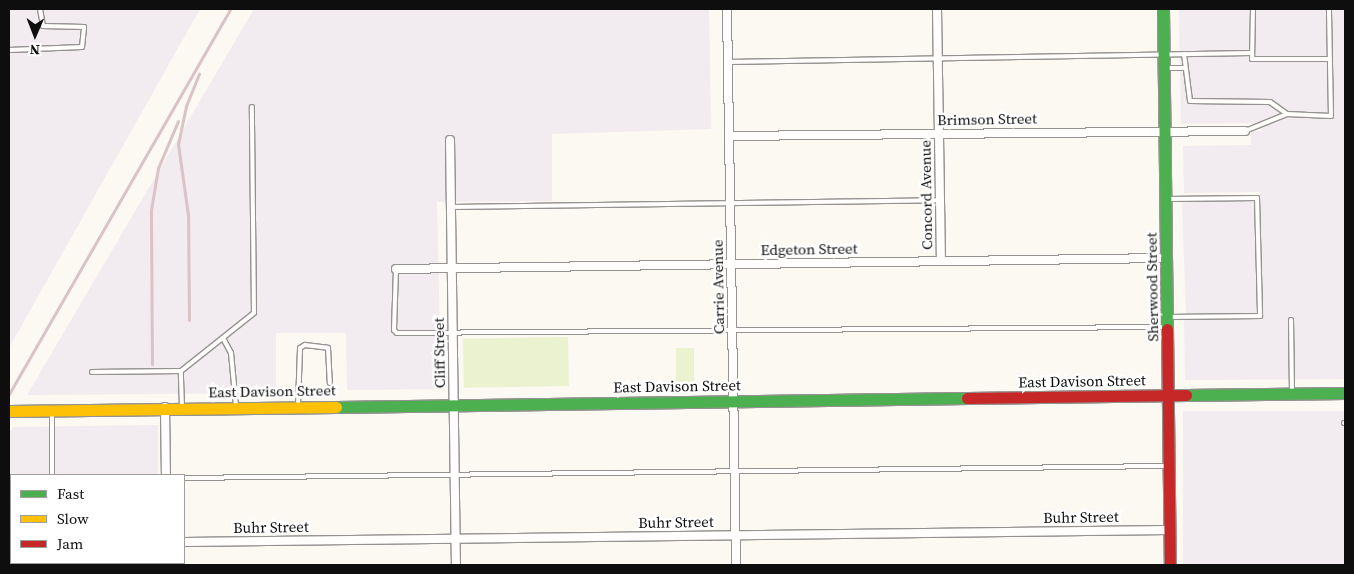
<!DOCTYPE html>
<style>
body{margin:0}
#map{position:relative;width:1354px;height:574px;overflow:hidden;background:#fcf8f2;font-family:"Source Serif 4",serif}
div>[style]{position:absolute}
[style*='--x']{left:calc(var(--x)*1px);top:calc(var(--y)*1px);width:calc(var(--w)*1px);rotate:calc(var(--a)*1deg)}
.industrial>*{inset:0;background:#f2ebf0;transform-origin:0 0}
.green>*{inset:0;background:#eaf2d0;transform-origin:0 0}
.roads{filter:drop-shadow(1px 0 #959391) drop-shadow(-1px 0 #959391) drop-shadow(0 1px #959391) drop-shadow(0 -1px #959391)}
.lane>*{height:4px;margin:-2px;padding:0 2px;transform-origin:2px;border-radius:2px;background:#fffefd}
.street>*{height:8px;margin:-4px;padding:0 4px;transform-origin:4px;border-radius:4px;background:#fffefd}
.fast>*{height:11px;margin:-5.5px;padding:0 5.5px;transform-origin:5.5px;border-radius:5.5px;background:#4caf50}
.slow>*{height:11px;margin:-5.5px;padding:0 5.5px;transform-origin:5.5px;border-radius:5.5px;background:#ffc107}
.jam>*{height:11px;margin:-5.5px;padding:0 5.5px;transform-origin:5.5px;border-radius:5.5px;background:#c62828}
.rail>*{height:3px;margin:-1.5px;padding:0 1.5px;transform-origin:1.5px;border-radius:1.5px;background:#d9c3c7}
span{translate:-50% -50%;white-space:nowrap;text-align:center;line-height:1.15;-webkit-text-stroke:5px #fff;paint-order:stroke}
.street-label{font-size:15px;color:#0e0e0e}
.frame{position:absolute;inset:0;border:10px solid #0e0e0e;pointer-events:none}
.legend{position:absolute;left:10px;top:474px;width:175px;height:90px;box-sizing:border-box;background:#fff;border:1px solid #9f9f9f;margin:0;padding:6px 9px;list-style:none;font-size:15px;color:#0e0e0e}
.legend li{display:flex;align-items:center;gap:10px;height:25px}
.legend b{width:25px;border:1px solid #9f9f9f}
.north{position:absolute;left:10px;top:10px;width:50px;height:50px;-webkit-text-stroke:4px #fff;paint-order:stroke;rotate:181deg;font-size:14px;font-weight:700;line-height:20px;text-align:center;color:#0e0e0e}
.north::after{content:'';display:block;margin:auto;width:18px;height:22px;background:#0e0e0e;clip-path:polygon(50% 0,100% 100%,50% 72%,0 100%)}
</style>
<div id="map">
<div class="industrial">
<i style="clip-path:polygon(9px 9px,200px 9px,9px 348px)"></i>
<i style="clip-path:polygon(254px 9px,709px 9px,711px 129px,552px 134px,552px 201px,437px 202px,441px 389px,347px 390px,346px 333px,276px 333px,276px 393px,27px 395px)"></i>
<i style="clip-path:polygon(1179px 9px,1345px 9px,1345px 379px,1185px 380px,1184px 320px,1263px 319px,1260px 192px,1184px 193px,1183px 146px,1251px 145px,1251px 131px,1263px 131px,1251px 123px,1181px 124px)"></i>
<i style="left:1254px;top:200px;width:113px;height:72px;rotate:88deg"></i>
<i style="left:1345px;top:411px;width:154px;height:162px;rotate:90deg"></i>
<i style="clip-path:polygon(158px 425px,158px 475px,11px 475px,9px 534px,9px 433px,13px 427px)"></i>
</div>
<div class="green">
<i style="left:568px;top:337px;width:49px;height:105px;rotate:89deg"></i>
<i style="left:676px;top:348px;width:18px;height:37px"></i>
</div>
<div class="roads">
<div class="lane">
<i style="--x:1253;--y:9;--w:50;--a:91.1"></i>
<i style="--x:1252;--y:59;--w:78;--a:0"></i>
<i style="--x:9;--y:50;--w:73;--a:-2.4"></i>
<i style="--x:82;--y:47;--w:20;--a:-84"></i>
<i style="--x:84;--y:27;--w:41;--a:-178.6"></i>
<i style="--x:43;--y:26;--w:17;--a:-100"></i>
<i style="--x:1184;--y:54;--w:47;--a:82.7"></i>
<i style="--x:1190;--y:101;--w:80;--a:0.7"></i>
<i style="--x:1270;--y:102;--w:21;--a:35"></i>
<i style="--x:728;--y:62;--w:524;--a:-0.98"></i>
<i style="--x:1164;--y:68;--w:21;--a:0"></i>
<i style="--x:1245;--y:131;--w:45;--a:-22"></i>
<i style="--x:1287;--y:114;--w:44;--a:2.6"></i>
<i style="--x:1331;--y:116;--w:107;--a:-91.1"></i>
<i style="--x:1167;--y:199;--w:90;--a:-0.6"></i>
<i style="--x:1257;--y:198;--w:118;--a:88.5"></i>
<i style="--x:1260;--y:316;--w:92;--a:179.4"></i>
<i style="--x:451;--y:207;--w:489;--a:-0.8"></i>
<i style="--x:396;--y:269;--w:61;--a:91.9"></i>
<i style="--x:394;--y:330;--w:4;--a:45"></i>
<i style="--x:397;--y:333;--w:769;--a:-0.45"></i>
<i style="--x:1291;--y:320;--w:71;--a:89.2"></i>
<i style="--x:223;--y:338;--w:17;--a:62"></i>
<i style="--x:231;--y:353;--w:53;--a:84.6"></i>
<i style="--x:92;--y:372;--w:89;--a:-0.6"></i>
<i style="--x:298;--y:406;--w:58;--a:-88"></i>
<i style="--x:300;--y:348;--w:6;--a:-31"></i>
<i style="--x:305;--y:345;--w:23;--a:7"></i>
<i style="--x:328;--y:348;--w:35;--a:87"></i>
<i style="--x:182;--y:407;--w:36;--a:-92"></i>
<i style="--x:181;--y:371;--w:93;--a:-38.5"></i>
<i style="--x:254;--y:313;--w:206;--a:-90.6"></i>
<i style="--x:52;--y:412;--w:63;--a:90"></i>
<i style="--x:1344;--y:423;--w:1;--a:0"></i>
<i style="--x:184;--y:478;--w:982;--a:-0.7"></i>
</div>
<div class="street">
<i style="--x:727;--y:9;--w:556;--a:89.07"></i>
<i style="--x:937;--y:9;--w:252;--a:89.1"></i>
<i style="--x:729;--y:136;--w:516;--a:-0.56"></i>
<i style="--x:450;--y:140;--w:425;--a:89.2"></i>
<i style="--x:396;--y:269;--w:771;--a:-0.82"></i>
<i style="--x:165;--y:407;--w:68;--a:89.2"></i>
<i style="--x:184;--y:542;--w:985;--a:-0.7"></i>
<i style="--x:9;--y:544;--w:2;--a:0"></i>
<i style="--x:167;--y:563;--w:2;--a:90"></i>
</div>
<div class="fast">
<i style="--x:1163;--y:9;--w:320;--a:89.3"></i>
<i style="--x:1186;--y:395;--w:159;--a:-0.7"></i>
<i style="--x:336;--y:407;--w:631;--a:-0.82"></i>
</div>
<div class="slow">
<i style="--x:9;--y:411;--w:327;--a:-0.7"></i>
</div>
<div class="jam">
<i style="--x:1167;--y:329;--w:236;--a:89.3"></i>
<i style="--x:967;--y:398;--w:219;--a:-0.8"></i>
</div>
</div>
<div class="rail">
<i style="--x:189;--y:320;--w:105;--a:-90.5"></i>
<i style="--x:188;--y:215;--w:72;--a:-98"></i>
<i style="--x:178;--y:144;--w:39;--a:-78"></i>
<i style="--x:186;--y:106;--w:35;--a:-68"></i>
<i style="--x:152;--y:364;--w:154;--a:-90.4"></i>
<i style="--x:151;--y:210;--w:43;--a:-80.5"></i>
<i style="--x:158;--y:168;--w:51;--a:-66.9"></i>
<i style="--x:9;--y:394;--w:444;--a:-60.1"></i>
</div>
<div class="street-label">
<span style="left:987px;top:119px;rotate:-1deg">Brimson Street</span>
<span style="left:926px;top:195px;rotate:-91deg">Concord Avenue</span>
<span style="left:809px;top:249px;rotate:-1deg">Edgeton Street</span>
<span style="left:718px;top:287px;rotate:-91deg">Carrie Avenue</span>
<span style="left:1152px;top:287px;rotate:-91deg">Sherwood Street</span>
<span style="left:439px;top:353px;rotate:-91deg">Cliff Street</span>
<span style="left:1082px;top:381px;rotate:-1deg">East Davison Street</span>
<span style="left:677px;top:386px;rotate:-1deg">East Davison Street</span>
<span style="left:272px;top:391px;rotate:-1deg">East Davison Street</span>
<span style="left:1081px;top:517px;rotate:-1deg">Buhr Street</span>
<span style="left:676px;top:522px;rotate:-1deg">Buhr Street</span>
<span style="left:271px;top:527px;rotate:-1deg">Buhr Street</span>
</div>
<div class="frame"></div>
<ul class="legend">
<li><b style="height:6px;background:#4caf50"></b>Fast</li>
<li><b style="height:6px;background:#ffc107"></b>Slow</li>
<li><b style="height:6px;background:#c62828"></b>Jam</li>
</ul>
<div class="north">N</div>
</div>
